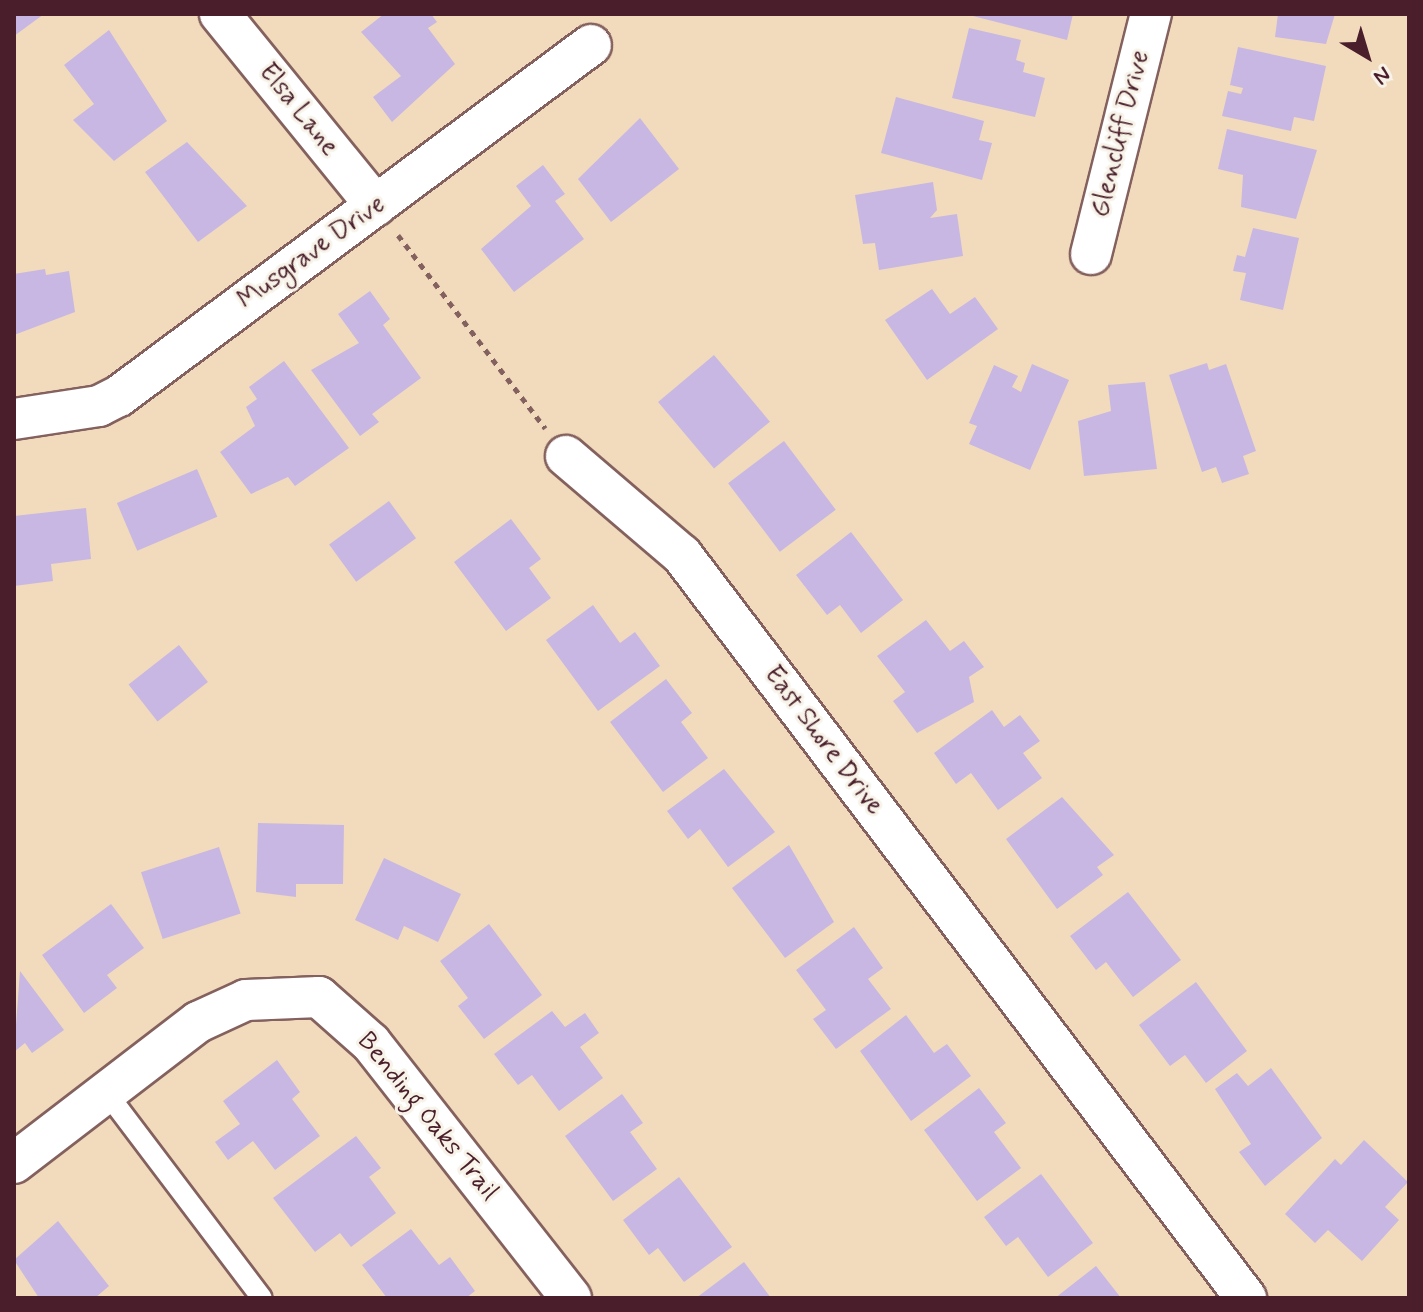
<!DOCTYPE html>
<style>
body{margin:0}
#map{position:relative;width:1423px;height:1312px;overflow:hidden;background:#f1dbbc;font-family:Mynerve,sans-serif}
div>[style]{position:absolute}
[style*='--x']{left:calc(var(--x)*1px);top:calc(var(--y)*1px);width:calc(var(--w)*1px);rotate:calc(var(--a)*1deg)}
.building>*{inset:0;background:#c8b7e2;transform-origin:0 0}
.path>*{height:5px;margin-top:-2.5px;transform-origin:0;background:repeating-linear-gradient(90deg,#84615e 0 6px,transparent 0 12px)}
.roads{filter:drop-shadow(2px 0 #84615e) drop-shadow(-2px 0 #84615e) drop-shadow(0 2px #84615e) drop-shadow(0 -2px #84615e)}
.service>*{height:20px;margin:-10px;padding:0 10px;transform-origin:10px;border-radius:10px;background:#fff}
.minor>*{height:40px;margin:-20px;padding:0 20px;transform-origin:20px;border-radius:20px;background:#fff}
span{translate:-50% -50%;white-space:nowrap;text-align:center;line-height:1.15;-webkit-text-stroke:6px #f7f3e8;paint-order:stroke}
.street-label{font-size:26px;color:#4a1f2b}
.frame{position:absolute;inset:0;border:16px solid #4a1f2b;pointer-events:none}
.north{position:absolute;left:1327px;top:16px;width:80px;height:80px;-webkit-text-stroke:6px #f7f3e8;paint-order:stroke;rotate:142deg;font-size:22px;font-weight:700;line-height:32px;text-align:center;color:#4a1f2b}
.north::after{content:'';display:block;margin:auto;width:28px;height:36px;background:#4a1f2b;clip-path:polygon(50% 0,100% 100%,50% 72%,0 100%)}
</style>
<div id="map">
<div class="building">
<i style="clip-path:polygon(14px 14px,44px 14px,14px 36px)"></i>
<i style="clip-path:polygon(384px 14px,431px 14px,437px 22px,428px 28px,455px 64px,392px 122px,373px 97px,401px 76px,361px 32px)"></i>
<i style="clip-path:polygon(1073px 14px,1067px 40px,969px 15px,969px 14px)"></i>
<i style="clip-path:polygon(1278px 14px,1335px 14px,1326px 44px,1275px 37px)"></i>
<i style="clip-path:polygon(969px 28px,1021px 40px,1016px 60px,1025px 63px,1023px 72px,1045px 78px,1035px 117px,952px 98px)"></i>
<i style="clip-path:polygon(109px 30px,167px 121px,114px 161px,73px 120px,94px 104px,64px 65px)"></i>
<i style="clip-path:polygon(1238px 47px,1326px 66px,1314px 121px,1294px 117px,1291px 131px,1222px 116px,1228px 91px,1241px 94px,1243px 88px,1230px 85px)"></i>
<i style="clip-path:polygon(896px 97px,984px 121px,979px 140px,992px 143px,982px 180px,881px 153px)"></i>
<i style="clip-path:polygon(640px 118px,679px 169px,611px 222px,578px 179px)"></i>
<i style="clip-path:polygon(1227px 129px,1317px 150px,1296px 219px,1241px 207px,1243px 175px,1218px 169px)"></i>
<i style="clip-path:polygon(187px 142px,247px 206px,198px 242px,145px 172px)"></i>
<i style="clip-path:polygon(543px 165px,565px 194px,555px 201px,584px 239px,514px 292px,481px 249px,531px 206px,516px 186px)"></i>
<i style="clip-path:polygon(933px 182px,937px 210px,930px 218px,957px 214px,963px 256px,879px 270px,875px 243px,863px 244px,855px 195px)"></i>
<i style="clip-path:polygon(1253px 228px,1299px 238px,1283px 310px,1240px 300px,1246px 273px,1233px 271px,1237px 255px,1245px 257px)"></i>
<i style="clip-path:polygon(45px 269px,46px 275px,69px 271px,75px 312px,14px 335px,14px 274px)"></i>
<i style="clip-path:polygon(932px 289px,950px 314px,975px 297px,998px 329px,927px 380px,885px 320px)"></i>
<i style="clip-path:polygon(370px 291px,390px 319px,383px 325px,421px 378px,372px 414px,379px 422px,360px 436px,311px 370px,359px 343px,338px 314px)"></i>
<i style="left:714px;top:355px;width:87px;height:73px;rotate:50deg"></i>
<i style="clip-path:polygon(284px 361px,349px 448px,295px 486px,288px 477px,251px 494px,220px 452px,255px 426px,246px 407px,257px 399px,249px 387px)"></i>
<i style="clip-path:polygon(1207px 363px,1209px 370px,1226px 364px,1256px 451px,1243px 456px,1249px 474px,1222px 483px,1216px 467px,1202px 472px,1169px 375px)"></i>
<i style="clip-path:polygon(1032px 364px,1069px 380px,1030px 470px,969px 444px,977px 426px,969px 423px,994px 365px,1018px 376px,1012px 387px,1021px 392px)"></i>
<i style="clip-path:polygon(1145px 382px,1157px 469px,1084px 476px,1078px 421px,1111px 411px,1108px 385px)"></i>
<i style="left:784px;top:441px;width:86px;height:70px;rotate:53deg"></i>
<i style="left:197px;top:469px;width:52px;height:87px;rotate:67deg"></i>
<i style="left:389px;top:501px;width:46px;height:74px;rotate:54deg"></i>
<i style="clip-path:polygon(86px 508px,91px 559px,51px 564px,53px 581px,14px 586px,14px 516px)"></i>
<i style="clip-path:polygon(511px 519px,541px 559px,529px 568px,551px 598px,506px 631px,454px 562px)"></i>
<i style="clip-path:polygon(851px 532px,903px 600px,861px 633px,840px 605px,827px 615px,796px 575px)"></i>
<i style="clip-path:polygon(593px 605px,620px 643px,635px 632px,660px 666px,598px 711px,546px 640px)"></i>
<i style="clip-path:polygon(926px 620px,950px 651px,964px 641px,984px 667px,969px 677px,974px 702px,917px 733px,893px 701px,905px 692px,877px 656px)"></i>
<i style="left:179px;top:645px;width:47px;height:64px;rotate:52deg"></i>
<i style="clip-path:polygon(666px 679px,692px 713px,681px 722px,708px 758px,663px 792px,610px 722px)"></i>
<i style="clip-path:polygon(992px 710px,1004px 727px,1020px 715px,1040px 741px,1023px 753px,1042px 778px,998px 810px,971px 773px,956px 784px,934px 753px)"></i>
<i style="clip-path:polygon(724px 769px,775px 832px,728px 867px,700px 829px,688px 839px,667px 811px)"></i>
<i style="clip-path:polygon(1062px 797px,1114px 855px,1097px 867px,1103px 875px,1057px 909px,1006px 839px)"></i>
<i style="clip-path:polygon(258px 823px,344px 825px,343px 884px,296px 884px,296px 897px,256px 892px)"></i>
<i style="clip-path:polygon(789px 845px,834px 922px,785px 958px,732px 888px)"></i>
<i style="left:219px;top:847px;width:70px;height:82px;rotate:72deg"></i>
<i style="clip-path:polygon(384px 858px,461px 894px,438px 942px,404px 926px,398px 940px,355px 920px)"></i>
<i style="clip-path:polygon(1128px 892px,1181px 960px,1133px 997px,1106px 962px,1096px 970px,1070px 936px)"></i>
<i style="clip-path:polygon(111px 904px,144px 948px,107px 975px,117px 988px,84px 1013px,42px 955px)"></i>
<i style="clip-path:polygon(489px 924px,542px 995px,484px 1039px,458px 1006px,468px 998px,440px 961px)"></i>
<i style="clip-path:polygon(854px 927px,883px 968px,868px 979px,891px 1009px,836px 1049px,813px 1019px,826px 1010px,796px 970px)"></i>
<i style="clip-path:polygon(20px 971px,64px 1030px,32px 1053px,25px 1043px,14px 1052px)"></i>
<i style="clip-path:polygon(1196px 982px,1247px 1051px,1206px 1083px,1185px 1055px,1170px 1066px,1139px 1025px)"></i>
<i style="clip-path:polygon(552px 1011px,565px 1027px,585px 1013px,599px 1033px,580px 1047px,603px 1078px,559px 1111px,532px 1075px,518px 1085px,494px 1054px)"></i>
<i style="clip-path:polygon(906px 1015px,934px 1053px,947px 1044px,971px 1076px,911px 1121px,860px 1051px)"></i>
<i style="clip-path:polygon(277px 1060px,300px 1092px,292px 1099px,320px 1136px,275px 1170px,253px 1141px,228px 1160px,215px 1142px,240px 1124px,223px 1101px)"></i>
<i style="clip-path:polygon(1271px 1068px,1322px 1138px,1265px 1186px,1239px 1152px,1251px 1144px,1215px 1089px,1237px 1073px,1248px 1086px)"></i>
<i style="clip-path:polygon(979px 1088px,1006px 1123px,994px 1132px,1021px 1168px,977px 1201px,924px 1130px)"></i>
<i style="clip-path:polygon(622px 1094px,643px 1123px,630px 1132px,657px 1169px,613px 1201px,565px 1136px)"></i>
<i style="clip-path:polygon(356px 1136px,381px 1168px,369px 1177px,396px 1213px,351px 1247px,340px 1233px,315px 1252px,273px 1198px)"></i>
<i style="clip-path:polygon(1364px 1140px,1408px 1182px,1385px 1207px,1399px 1220px,1362px 1261px,1328px 1230px,1315px 1243px,1285px 1214px,1335px 1159px,1341px 1165px)"></i>
<i style="clip-path:polygon(1041px 1174px,1093px 1243px,1048px 1277px,1018px 1237px,1006px 1246px,984px 1217px)"></i>
<i style="clip-path:polygon(679px 1177px,732px 1247px,684px 1282px,658px 1248px,649px 1255px,623px 1220px)"></i>
<i style="clip-path:polygon(58px 1221px,109px 1286px,95px 1298px,39px 1298px,14px 1260px)"></i>
<i style="clip-path:polygon(411px 1229px,439px 1265px,450px 1257px,475px 1291px,466px 1298px,387px 1298px,362px 1265px)"></i>
<i style="clip-path:polygon(744px 1262px,771px 1298px,696px 1298px)"></i>
<i style="clip-path:polygon(1096px 1266px,1121px 1298px,1055px 1298px)"></i>
</div>
<div class="path">
<i style="--x:398;--y:235;--w:243;--a:52.7"></i>
</div>
<div class="roads">
<div class="service">
<i style="--x:106;--y:1092;--w:258;--a:52.9"></i>
</div>
<div class="minor">
<i style="--x:220;--y:14;--w:247;--a:50.9"></i>
<i style="--x:1091;--y:254;--w:247;--a:-76"></i>
<i style="--x:14;--y:419;--w:86;--a:-8.7"></i>
<i style="--x:99;--y:406;--w:22;--a:-27"></i>
<i style="--x:119;--y:396;--w:588;--a:-36.64"></i>
<i style="--x:566;--y:456;--w:153;--a:40.5"></i>
<i style="--x:682;--y:555;--w:933;--a:52.8"></i>
<i style="--x:14;--y:1163;--w:232;--a:-37.5"></i>
<i style="--x:198;--y:1022;--w:53;--a:-24.6"></i>
<i style="--x:246;--y:1000;--w:73;--a:-2.4"></i>
<i style="--x:319;--y:997;--w:69;--a:41.5"></i>
<i style="--x:371;--y:1043;--w:324;--a:51.9"></i>
</div>
</div>
<div class="street-label">
<span style="left:298px;top:110px;rotate:51deg">Elsa Lane</span>
<span style="left:1121px;top:134px;rotate:-76deg">Glencliff Drive</span>
<span style="left:312px;top:253px;rotate:-36deg">Musgrave Drive</span>
<span style="left:823px;top:741px;rotate:53deg">East Shore Drive</span>
<span style="left:427px;top:1117px;rotate:51deg">Bending Oaks Trail</span>
</div>
<div class="frame"></div>
<div class="north">N</div>
</div>
